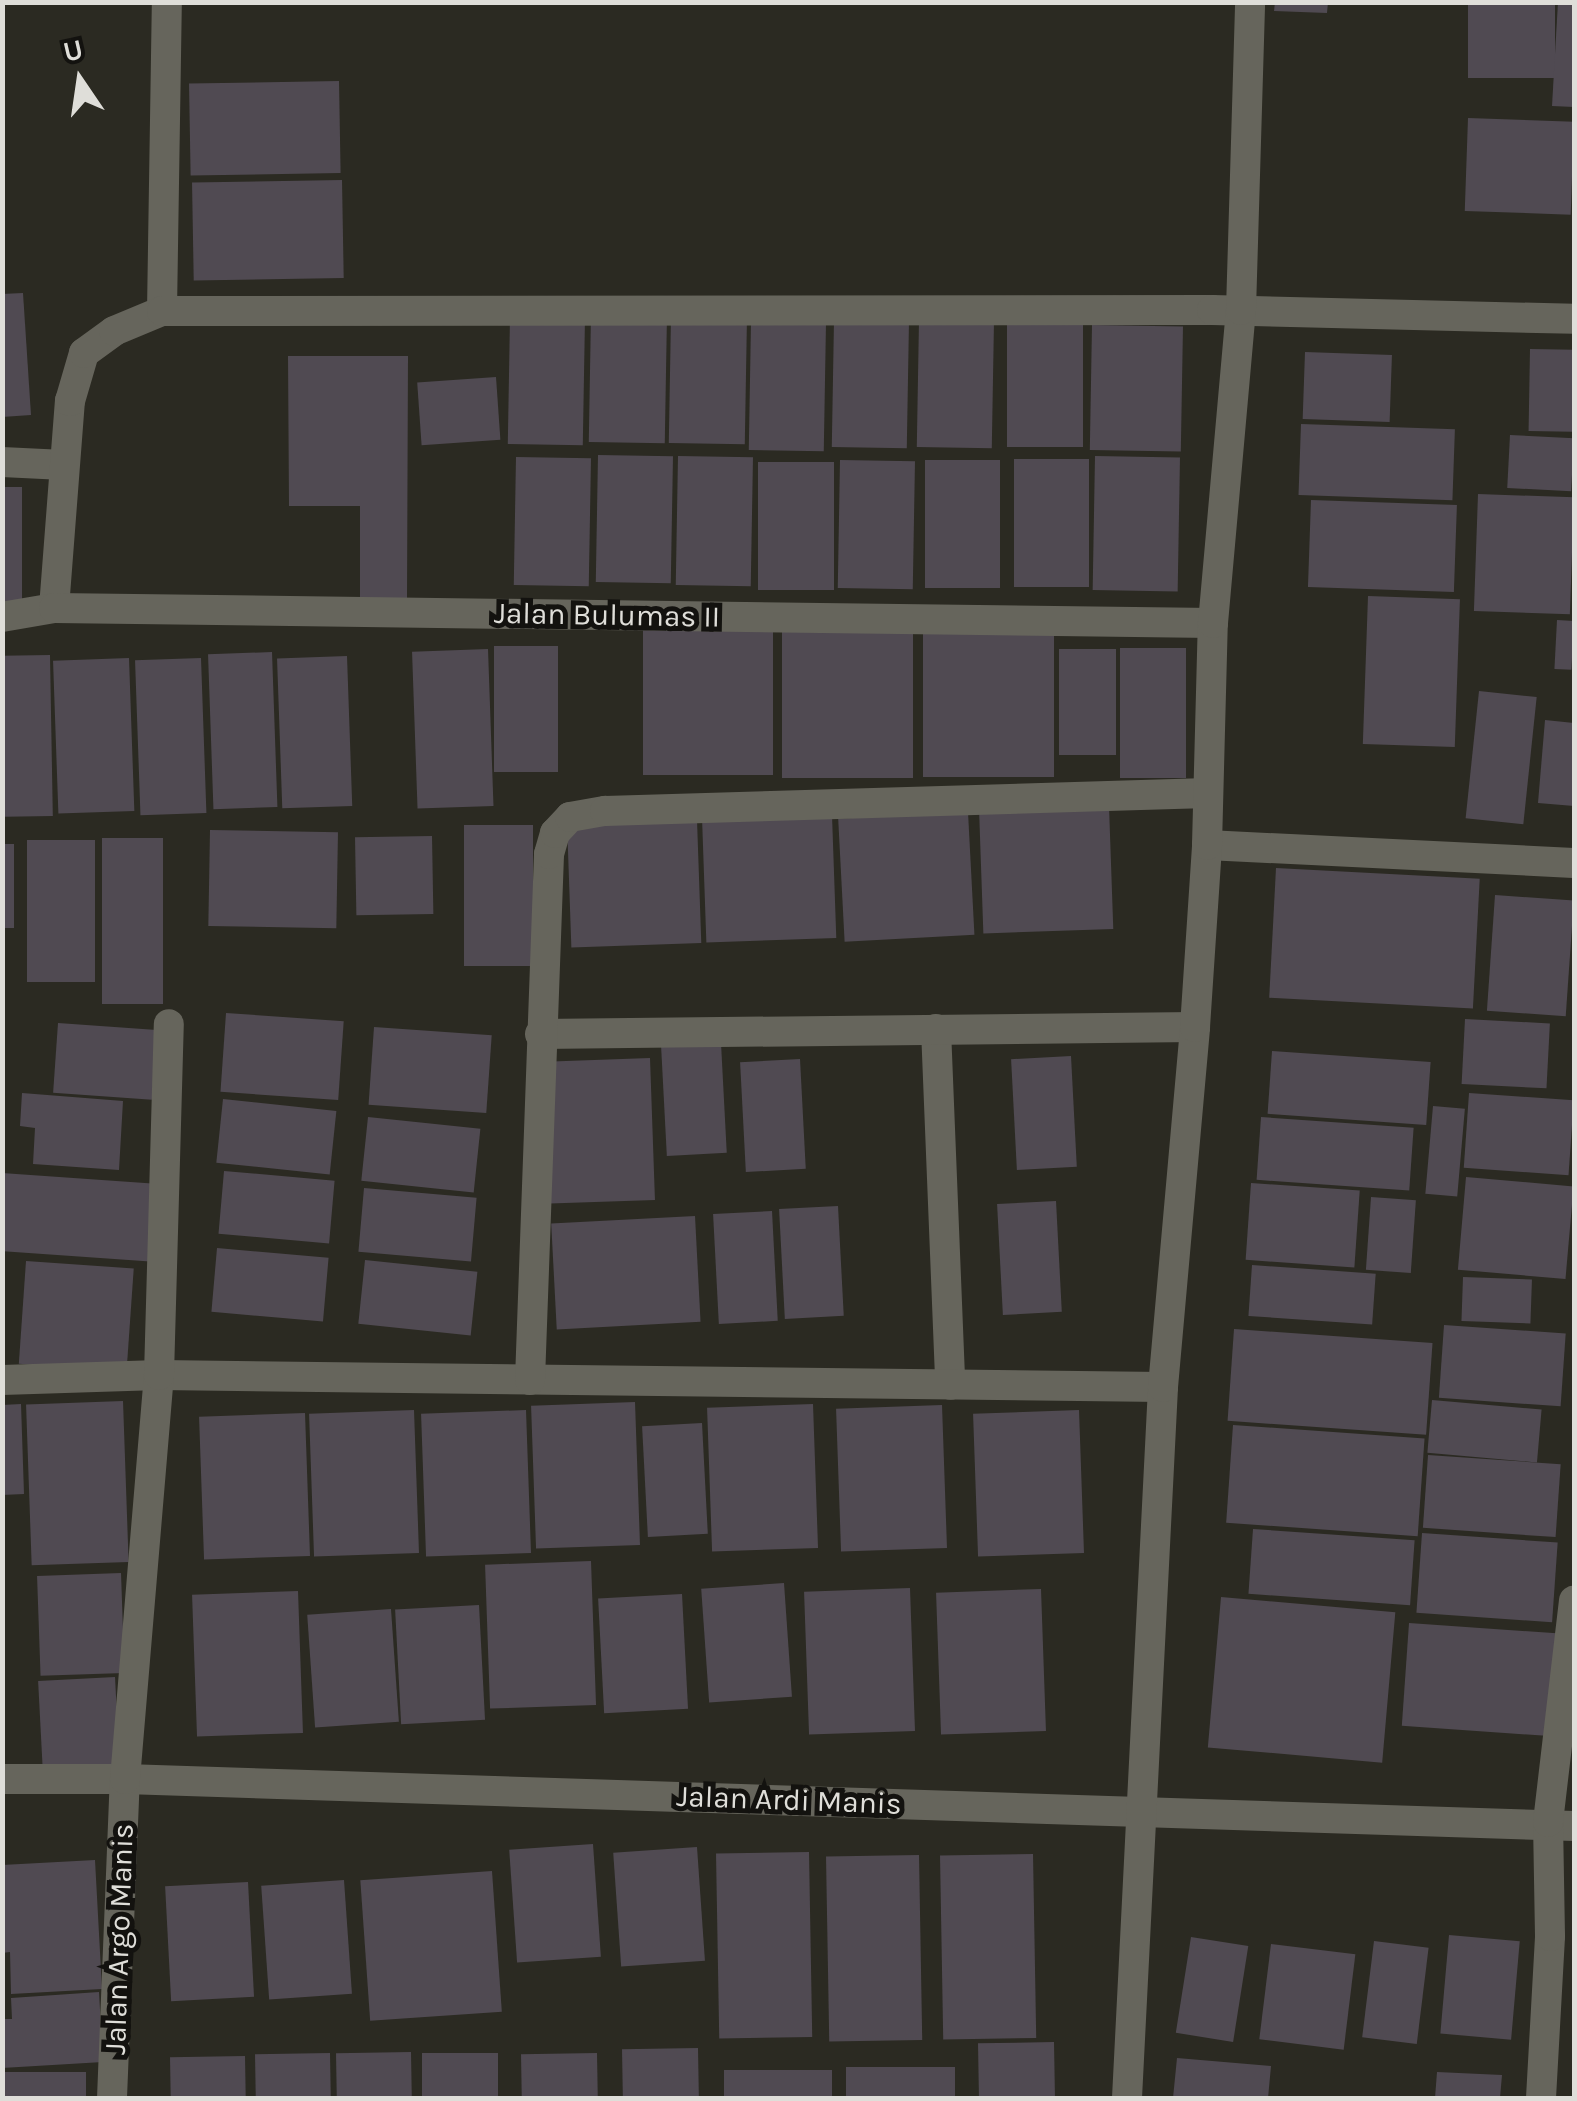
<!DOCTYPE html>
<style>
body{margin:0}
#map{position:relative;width:1577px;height:2101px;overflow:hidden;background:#2b2a22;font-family:Karla,sans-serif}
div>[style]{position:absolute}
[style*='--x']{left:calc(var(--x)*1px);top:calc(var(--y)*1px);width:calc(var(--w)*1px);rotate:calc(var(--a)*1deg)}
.building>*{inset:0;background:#504a52;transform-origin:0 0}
.street>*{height:30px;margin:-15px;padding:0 15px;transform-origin:15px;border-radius:15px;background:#66655c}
span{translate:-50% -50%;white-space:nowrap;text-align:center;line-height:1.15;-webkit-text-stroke:10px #13120f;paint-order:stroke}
.street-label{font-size:30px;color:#dfded9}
.frame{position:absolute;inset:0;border:5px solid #dfded9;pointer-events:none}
.north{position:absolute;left:30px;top:30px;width:100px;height:100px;-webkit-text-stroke:8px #13120f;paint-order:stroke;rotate:347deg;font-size:28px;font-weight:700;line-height:40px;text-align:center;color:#dfded9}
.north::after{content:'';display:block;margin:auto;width:35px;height:45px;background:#dfded9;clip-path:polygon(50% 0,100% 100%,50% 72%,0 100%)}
</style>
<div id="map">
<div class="building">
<i style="clip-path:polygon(1275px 2px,1328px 2px,1327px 13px,1274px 11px)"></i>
<i style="left:1468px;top:2px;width:87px;height:76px"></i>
<i style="clip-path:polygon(1558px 2px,1574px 2px,1574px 107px,1552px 106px)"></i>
<i style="left:339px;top:81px;width:92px;height:150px;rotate:89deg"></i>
<i style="left:1468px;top:118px;width:106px;height:93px;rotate:2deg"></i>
<i style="left:342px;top:180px;width:98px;height:150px;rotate:89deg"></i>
<i style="clip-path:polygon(23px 293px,31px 415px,2px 417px,2px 294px)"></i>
<i style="left:591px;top:314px;width:76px;height:128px;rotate:1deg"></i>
<i style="left:671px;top:316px;width:76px;height:127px;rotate:1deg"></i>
<i style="left:510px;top:317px;width:75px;height:127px;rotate:1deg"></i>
<i style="left:1007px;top:319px;width:76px;height:128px"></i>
<i style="left:834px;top:320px;width:75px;height:127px;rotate:1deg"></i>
<i style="left:919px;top:320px;width:75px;height:127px;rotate:1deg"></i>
<i style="left:751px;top:322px;width:75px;height:128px;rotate:1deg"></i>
<i style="left:1092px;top:325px;width:91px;height:125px;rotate:1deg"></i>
<i style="left:1530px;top:349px;width:44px;height:82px;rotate:1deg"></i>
<i style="left:1305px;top:352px;width:87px;height:67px;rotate:2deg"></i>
<i style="clip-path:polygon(288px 356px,408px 356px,407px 602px,360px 602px,360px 506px,289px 506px)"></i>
<i style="left:496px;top:377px;width:63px;height:79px;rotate:86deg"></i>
<i style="left:1301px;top:424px;width:154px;height:71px;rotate:2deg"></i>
<i style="left:1510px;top:435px;width:64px;height:53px;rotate:3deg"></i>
<i style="left:598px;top:455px;width:75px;height:127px;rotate:1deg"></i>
<i style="left:678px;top:456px;width:75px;height:129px;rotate:1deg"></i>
<i style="left:1095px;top:456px;width:85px;height:134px;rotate:1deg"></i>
<i style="left:516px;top:457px;width:75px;height:128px;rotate:1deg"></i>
<i style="left:1014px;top:459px;width:75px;height:128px"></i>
<i style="left:840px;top:460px;width:75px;height:128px;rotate:1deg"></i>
<i style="left:925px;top:460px;width:75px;height:128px"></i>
<i style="left:758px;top:462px;width:76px;height:128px"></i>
<i style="left:2px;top:487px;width:20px;height:121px"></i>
<i style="left:1478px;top:494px;width:96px;height:117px;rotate:2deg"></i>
<i style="left:1311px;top:500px;width:146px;height:87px;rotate:2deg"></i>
<i style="left:1368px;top:596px;width:92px;height:148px;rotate:2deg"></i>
<i style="left:1557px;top:620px;width:17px;height:49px;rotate:3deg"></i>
<i style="left:773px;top:629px;width:146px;height:130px;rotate:90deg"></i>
<i style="left:923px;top:631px;width:131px;height:146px"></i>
<i style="left:782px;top:632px;width:131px;height:146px"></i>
<i style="left:558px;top:646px;width:126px;height:64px;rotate:90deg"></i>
<i style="left:1120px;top:648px;width:66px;height:130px"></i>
<i style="left:488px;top:649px;width:157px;height:76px;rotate:88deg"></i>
<i style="left:1059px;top:649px;width:57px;height:106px"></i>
<i style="left:272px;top:652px;width:155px;height:64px;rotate:88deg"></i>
<i style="left:50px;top:655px;width:161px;height:48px;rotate:89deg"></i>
<i style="left:347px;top:656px;width:150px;height:70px;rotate:88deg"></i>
<i style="left:129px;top:658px;width:153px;height:76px;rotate:88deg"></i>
<i style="left:201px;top:658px;width:155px;height:66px;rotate:88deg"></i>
<i style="left:1479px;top:691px;width:58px;height:128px;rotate:6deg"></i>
<i style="clip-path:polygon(1545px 720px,1574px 723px,1574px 806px,1538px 803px)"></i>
<i style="left:1109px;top:806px;width:123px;height:130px;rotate:88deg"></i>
<i style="left:968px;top:812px;width:123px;height:130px;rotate:87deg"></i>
<i style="left:832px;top:815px;width:123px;height:130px;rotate:88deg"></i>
<i style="left:697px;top:820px;width:123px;height:130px;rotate:88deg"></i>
<i style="left:533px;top:825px;width:141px;height:69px;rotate:90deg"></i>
<i style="left:210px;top:830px;width:128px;height:96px;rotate:1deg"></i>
<i style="left:432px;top:836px;width:78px;height:77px;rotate:89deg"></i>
<i style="left:163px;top:838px;width:166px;height:61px;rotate:90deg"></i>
<i style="left:27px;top:840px;width:68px;height:142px"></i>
<i style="left:2px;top:844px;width:12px;height:84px"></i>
<i style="left:1276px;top:868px;width:204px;height:130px;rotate:3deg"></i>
<i style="left:1495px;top:895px;width:79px;height:116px;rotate:4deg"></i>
<i style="left:226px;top:1013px;width:118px;height:79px;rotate:4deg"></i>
<i style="left:1465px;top:1019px;width:85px;height:65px;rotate:3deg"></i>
<i style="left:58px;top:1023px;width:99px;height:70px;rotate:4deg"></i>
<i style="left:374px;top:1027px;width:118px;height:78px;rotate:4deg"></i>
<i style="left:721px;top:1043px;width:110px;height:60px;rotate:87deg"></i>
<i style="left:1272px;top:1051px;width:159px;height:63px;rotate:4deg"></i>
<i style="left:1071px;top:1056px;width:111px;height:60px;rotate:87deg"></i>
<i style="left:650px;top:1058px;width:142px;height:105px;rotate:88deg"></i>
<i style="left:800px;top:1059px;width:110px;height:60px;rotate:87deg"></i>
<i style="clip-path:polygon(22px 1093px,123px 1101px,119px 1170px,33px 1164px,35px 1128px,20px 1126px)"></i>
<i style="left:1469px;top:1093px;width:105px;height:75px;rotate:4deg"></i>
<i style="left:223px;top:1099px;width:114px;height:64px;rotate:6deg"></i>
<i style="left:1433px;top:1106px;width:32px;height:88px;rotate:5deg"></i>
<i style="left:368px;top:1117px;width:113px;height:64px;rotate:6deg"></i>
<i style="left:1261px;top:1117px;width:153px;height:63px;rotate:4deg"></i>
<i style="left:224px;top:1171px;width:111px;height:63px;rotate:5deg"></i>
<i style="left:2px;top:1173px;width:161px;height:78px;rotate:4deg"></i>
<i style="left:1466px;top:1177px;width:108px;height:93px;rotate:5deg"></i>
<i style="left:1251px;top:1183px;width:109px;height:77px;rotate:4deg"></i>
<i style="left:364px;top:1188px;width:113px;height:64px;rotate:5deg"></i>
<i style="left:1371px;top:1197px;width:45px;height:73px;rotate:4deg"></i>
<i style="left:1056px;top:1201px;width:111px;height:59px;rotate:87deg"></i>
<i style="left:838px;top:1206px;width:110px;height:59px;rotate:87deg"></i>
<i style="left:772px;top:1211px;width:110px;height:59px;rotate:87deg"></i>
<i style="left:695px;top:1216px;width:106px;height:144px;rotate:87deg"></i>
<i style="left:217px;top:1248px;width:112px;height:64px;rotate:5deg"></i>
<i style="left:365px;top:1260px;width:113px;height:64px;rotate:6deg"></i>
<i style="left:26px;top:1261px;width:108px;height:103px;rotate:4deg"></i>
<i style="left:1252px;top:1265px;width:124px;height:51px;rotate:4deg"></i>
<i style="left:1463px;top:1277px;width:69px;height:44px;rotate:2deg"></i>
<i style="left:1444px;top:1325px;width:122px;height:73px;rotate:4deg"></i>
<i style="left:1234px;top:1329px;width:199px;height:92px;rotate:4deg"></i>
<i style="left:1432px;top:1400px;width:110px;height:53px;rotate:5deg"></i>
<i style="left:123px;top:1401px;width:161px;height:97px;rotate:88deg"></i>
<i style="left:635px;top:1402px;width:143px;height:104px;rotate:88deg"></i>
<i style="clip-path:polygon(21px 1404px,24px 1494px,2px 1495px,2px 1405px)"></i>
<i style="left:813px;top:1404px;width:144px;height:106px;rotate:88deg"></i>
<i style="left:942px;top:1405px;width:143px;height:106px;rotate:88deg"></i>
<i style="left:414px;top:1410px;width:143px;height:105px;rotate:88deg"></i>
<i style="left:526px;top:1410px;width:143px;height:105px;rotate:88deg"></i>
<i style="left:1079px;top:1410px;width:143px;height:106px;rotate:88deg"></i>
<i style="left:305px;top:1413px;width:143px;height:106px;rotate:88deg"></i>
<i style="left:702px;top:1423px;width:111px;height:60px;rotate:87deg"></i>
<i style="left:1233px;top:1425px;width:192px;height:98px;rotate:4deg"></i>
<i style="left:1428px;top:1455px;width:133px;height:73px;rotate:4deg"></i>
<i style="left:1253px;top:1529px;width:162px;height:65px;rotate:4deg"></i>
<i style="left:1422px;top:1533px;width:136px;height:80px;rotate:4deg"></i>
<i style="left:591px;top:1561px;width:144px;height:106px;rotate:88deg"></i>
<i style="left:121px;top:1573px;width:100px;height:84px;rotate:88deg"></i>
<i style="left:784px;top:1583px;width:114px;height:83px;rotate:86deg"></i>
<i style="left:910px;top:1588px;width:143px;height:106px;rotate:88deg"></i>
<i style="left:1041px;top:1589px;width:142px;height:105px;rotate:88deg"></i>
<i style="left:298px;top:1591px;width:142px;height:106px;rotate:88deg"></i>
<i style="left:682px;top:1594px;width:115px;height:84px;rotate:87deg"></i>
<i style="left:1221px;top:1597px;width:175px;height:151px;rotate:5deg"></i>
<i style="left:479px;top:1605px;width:115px;height:84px;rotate:87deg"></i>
<i style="left:391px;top:1609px;width:113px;height:84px;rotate:86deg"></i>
<i style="left:1409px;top:1623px;width:148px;height:103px;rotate:4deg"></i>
<i style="left:115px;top:1677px;width:90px;height:77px;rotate:87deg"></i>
<i style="left:593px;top:1844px;width:113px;height:84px;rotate:86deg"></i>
<i style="left:697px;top:1847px;width:114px;height:84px;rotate:86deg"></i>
<i style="left:809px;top:1852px;width:185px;height:93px;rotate:89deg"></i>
<i style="left:1033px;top:1854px;width:184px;height:93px;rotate:89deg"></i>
<i style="left:919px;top:1855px;width:185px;height:93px;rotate:89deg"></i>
<i style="clip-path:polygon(95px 1860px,102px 1989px,11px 1994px,10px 1952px,2px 1953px,2px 1865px)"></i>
<i style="left:492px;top:1871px;width:141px;height:132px;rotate:86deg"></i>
<i style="left:344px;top:1880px;width:114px;height:83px;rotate:86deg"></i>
<i style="left:248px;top:1882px;width:115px;height:83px;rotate:87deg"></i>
<i style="left:1449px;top:1935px;width:71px;height:99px;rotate:5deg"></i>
<i style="left:1191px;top:1937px;width:58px;height:97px;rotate:9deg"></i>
<i style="left:1374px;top:1941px;width:55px;height:97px;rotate:7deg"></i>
<i style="left:1271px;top:1944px;width:85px;height:96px;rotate:7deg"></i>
<i style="clip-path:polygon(99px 1992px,103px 2062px,2px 2068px,2px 2019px,12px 2019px,11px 1998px)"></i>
<i style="left:1054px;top:2042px;width:56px;height:76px;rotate:89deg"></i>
<i style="left:698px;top:2048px;width:50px;height:76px;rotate:89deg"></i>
<i style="left:411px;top:2052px;width:46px;height:75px;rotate:89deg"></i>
<i style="left:330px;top:2053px;width:45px;height:75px;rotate:89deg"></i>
<i style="left:498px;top:2053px;width:45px;height:76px;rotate:90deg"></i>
<i style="left:597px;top:2053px;width:45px;height:76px;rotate:89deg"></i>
<i style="left:245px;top:2056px;width:42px;height:75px;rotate:89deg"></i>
<i style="clip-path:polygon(1177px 2058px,1271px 2066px,1268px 2098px,1173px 2098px)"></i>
<i style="left:955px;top:2067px;width:31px;height:109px;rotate:90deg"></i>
<i style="left:832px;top:2070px;width:28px;height:108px;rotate:90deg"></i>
<i style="left:2px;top:2072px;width:84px;height:26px"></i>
<i style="clip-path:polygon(1437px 2072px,1502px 2075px,1500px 2098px,1435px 2098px)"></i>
</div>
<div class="street">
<i style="--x:162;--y:311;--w:309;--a:-89.1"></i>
<i style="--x:2;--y:462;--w:62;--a:2.8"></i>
<i style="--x:54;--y:608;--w:208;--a:-85.6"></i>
<i style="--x:70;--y:401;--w:50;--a:-73.7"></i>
<i style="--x:84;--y:353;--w:37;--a:-36"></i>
<i style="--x:114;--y:331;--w:52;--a:-22.6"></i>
<i style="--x:162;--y:311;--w:1050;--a:-0.05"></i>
<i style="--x:1212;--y:310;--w:362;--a:1.4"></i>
<i style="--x:2;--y:617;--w:53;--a:-9.8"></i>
<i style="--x:54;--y:608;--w:1159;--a:0.74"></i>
<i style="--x:1207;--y:845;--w:367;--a:2.8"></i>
<i style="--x:936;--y:1029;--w:356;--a:87.7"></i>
<i style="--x:540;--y:1034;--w:655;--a:-0.61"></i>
<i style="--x:2;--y:1380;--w:157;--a:-1.8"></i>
<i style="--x:159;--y:1375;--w:1004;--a:0.68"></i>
<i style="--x:530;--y:1380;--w:526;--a:-87.93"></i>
<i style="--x:549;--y:854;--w:22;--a:-74"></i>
<i style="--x:555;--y:833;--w:22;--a:-47"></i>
<i style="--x:570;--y:817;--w:36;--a:-10"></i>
<i style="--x:605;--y:811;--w:603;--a:-1.71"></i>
<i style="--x:2;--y:1779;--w:123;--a:0"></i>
<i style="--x:125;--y:1779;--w:1450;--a:1.86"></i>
<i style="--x:112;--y:2098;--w:319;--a:-87.7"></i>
<i style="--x:125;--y:1779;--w:405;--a:-85.2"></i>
<i style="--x:159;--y:1375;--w:351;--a:-88.4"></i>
<i style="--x:1127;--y:2098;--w:712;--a:-87.1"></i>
<i style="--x:1163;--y:1387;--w:361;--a:-84.9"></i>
<i style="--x:1195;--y:1027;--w:182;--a:-86.2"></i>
<i style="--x:1207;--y:845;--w:222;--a:-88.5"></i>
<i style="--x:1213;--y:623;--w:314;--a:-84.9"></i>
<i style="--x:1241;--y:310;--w:308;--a:-88.3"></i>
<i style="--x:1541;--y:2098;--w:162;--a:-86.8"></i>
<i style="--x:1550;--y:1936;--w:114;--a:-91"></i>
<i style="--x:1548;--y:1822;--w:223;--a:-83.3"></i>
</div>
<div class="street-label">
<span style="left:607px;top:615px;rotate:1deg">Jalan Bulumas II</span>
<span style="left:789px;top:1800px;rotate:2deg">Jalan Ardi Manis</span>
<span style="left:119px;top:1939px;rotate:-88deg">Jalan Argo Manis</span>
</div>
<div class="frame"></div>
<div class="north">U</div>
</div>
